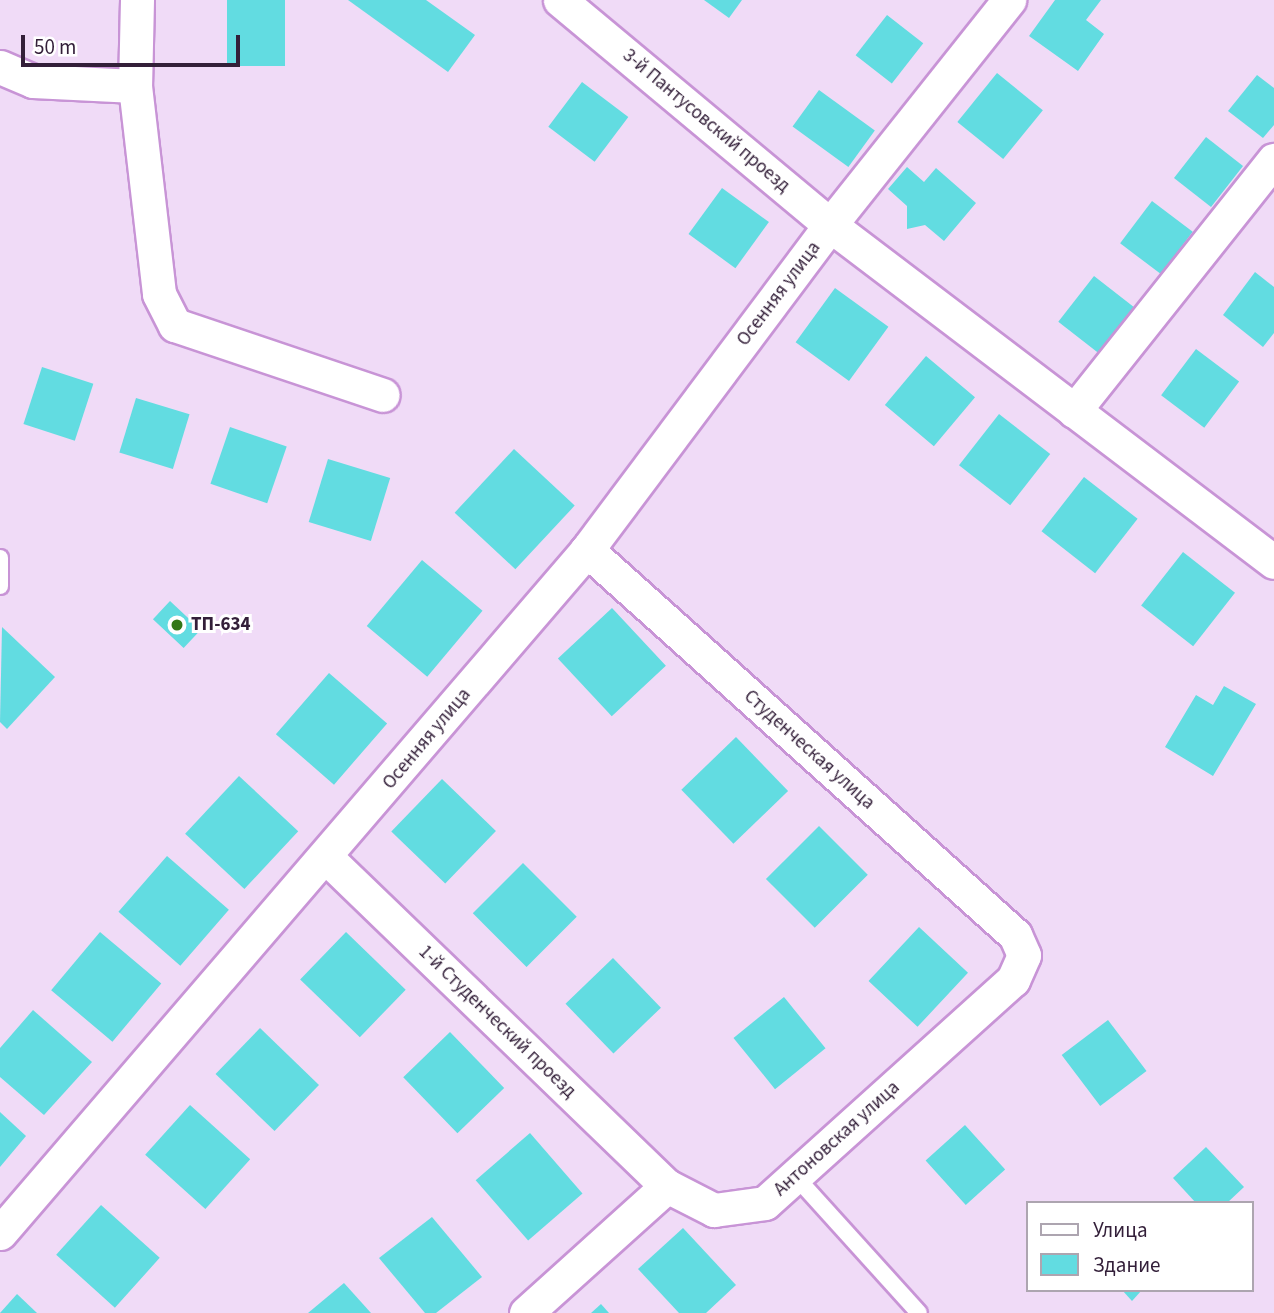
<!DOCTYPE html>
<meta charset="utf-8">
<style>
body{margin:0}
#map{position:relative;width:1274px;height:1313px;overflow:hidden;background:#f0dbf7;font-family:"Source Sans 3",sans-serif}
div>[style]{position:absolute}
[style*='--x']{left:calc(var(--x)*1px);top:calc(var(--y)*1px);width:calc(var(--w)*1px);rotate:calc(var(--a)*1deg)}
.building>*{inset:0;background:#62dce1;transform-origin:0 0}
.roads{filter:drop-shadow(2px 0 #c894d6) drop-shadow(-2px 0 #c894d6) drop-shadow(0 2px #c894d6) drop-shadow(0 -2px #c894d6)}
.service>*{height:16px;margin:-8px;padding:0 8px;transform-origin:8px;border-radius:8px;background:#fff}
.minor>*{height:33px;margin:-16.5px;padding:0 16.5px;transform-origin:16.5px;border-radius:16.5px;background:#fff}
.dots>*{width:19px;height:19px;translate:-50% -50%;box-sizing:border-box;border:4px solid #fff;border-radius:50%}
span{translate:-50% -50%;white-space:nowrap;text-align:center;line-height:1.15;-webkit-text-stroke:6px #fff;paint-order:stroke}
.street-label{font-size:19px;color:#331f39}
.poi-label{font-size:19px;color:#331f39;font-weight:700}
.left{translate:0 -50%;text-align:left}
.legend{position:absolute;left:1026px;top:1201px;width:228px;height:91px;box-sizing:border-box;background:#fff;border:2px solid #ada5b0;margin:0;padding:9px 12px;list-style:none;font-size:21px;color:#331f39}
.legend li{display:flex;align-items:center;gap:14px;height:35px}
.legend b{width:35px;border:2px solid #ada5b0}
.scale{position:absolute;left:21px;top:35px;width:219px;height:32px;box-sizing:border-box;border:4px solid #331f39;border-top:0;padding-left:9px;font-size:21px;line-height:24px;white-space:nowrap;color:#331f39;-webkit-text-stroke:5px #fff;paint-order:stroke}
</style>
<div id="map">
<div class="building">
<i style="left:227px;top:0;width:58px;height:66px"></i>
<i style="clip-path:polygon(348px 0,426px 0,475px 35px,448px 72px)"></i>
<i style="clip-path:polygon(704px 0,742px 0,729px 18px)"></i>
<i style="clip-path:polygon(1055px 0,1101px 0,1086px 20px,1104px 34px,1078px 71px,1029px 36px)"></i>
<i style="left:887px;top:15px;width:46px;height:51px;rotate:38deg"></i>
<i style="left:997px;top:73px;width:59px;height:63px;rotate:39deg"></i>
<i style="clip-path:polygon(1257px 75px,1274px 88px,1274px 125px,1263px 138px,1228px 111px)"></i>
<i style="left:582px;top:82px;width:58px;height:56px;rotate:37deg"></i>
<i style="left:819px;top:90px;width:69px;height:45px;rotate:36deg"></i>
<i style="left:1206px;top:137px;width:47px;height:52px;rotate:38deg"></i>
<i style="clip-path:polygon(907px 167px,924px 182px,936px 168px,976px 203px,944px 241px,925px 225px,907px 229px,907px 206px,888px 189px)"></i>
<i style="left:722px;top:188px;width:58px;height:57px;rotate:36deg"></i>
<i style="left:1152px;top:201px;width:51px;height:53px;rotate:37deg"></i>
<i style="clip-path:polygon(1255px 272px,1274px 287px,1274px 333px,1263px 347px,1223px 315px)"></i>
<i style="left:1094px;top:276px;width:55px;height:58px;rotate:38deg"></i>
<i style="left:835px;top:288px;width:66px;height:67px;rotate:36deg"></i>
<i style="left:1196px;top:349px;width:54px;height:58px;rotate:37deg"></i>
<i style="left:926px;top:356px;width:64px;height:64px;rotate:40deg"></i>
<i style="left:42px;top:367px;width:54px;height:60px;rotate:18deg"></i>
<i style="left:136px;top:398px;width:56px;height:57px;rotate:17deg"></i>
<i style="left:999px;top:414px;width:65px;height:65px;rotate:38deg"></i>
<i style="left:230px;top:427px;width:60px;height:60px;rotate:19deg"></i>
<i style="left:514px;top:449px;width:83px;height:87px;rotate:43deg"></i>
<i style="left:328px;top:459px;width:65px;height:66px;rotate:17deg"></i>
<i style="left:1084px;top:477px;width:68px;height:69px;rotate:38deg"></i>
<i style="left:1183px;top:552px;width:66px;height:68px;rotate:38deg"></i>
<i style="left:422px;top:560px;width:79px;height:86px;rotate:40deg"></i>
<i style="left:170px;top:601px;width:42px;height:25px;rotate:43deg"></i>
<i style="left:612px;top:608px;width:79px;height:74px;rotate:47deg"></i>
<i style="clip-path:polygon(2px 627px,55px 677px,7px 729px,0 722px)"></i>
<i style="left:329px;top:673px;width:77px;height:81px;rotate:41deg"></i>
<i style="clip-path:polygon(1224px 686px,1256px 704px,1213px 776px,1165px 747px,1196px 695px,1213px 705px)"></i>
<i style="left:736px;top:737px;width:75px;height:76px;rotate:46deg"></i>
<i style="left:239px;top:776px;width:81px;height:79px;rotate:43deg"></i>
<i style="left:442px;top:779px;width:75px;height:73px;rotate:44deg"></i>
<i style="left:819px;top:826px;width:69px;height:75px;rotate:45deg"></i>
<i style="left:167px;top:856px;width:82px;height:74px;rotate:41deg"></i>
<i style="left:523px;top:863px;width:76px;height:71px;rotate:45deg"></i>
<i style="left:919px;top:927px;width:67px;height:74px;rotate:43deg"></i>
<i style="left:100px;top:932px;width:80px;height:76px;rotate:40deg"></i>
<i style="left:346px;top:932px;width:83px;height:66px;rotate:44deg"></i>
<i style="left:613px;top:958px;width:69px;height:66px;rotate:46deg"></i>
<i style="left:784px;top:997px;width:66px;height:65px;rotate:51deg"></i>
<i style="clip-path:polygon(33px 1010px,92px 1062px,44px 1115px,0 1077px,0 1048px)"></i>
<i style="left:1108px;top:1020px;width:64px;height:58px;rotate:53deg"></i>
<i style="left:260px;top:1028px;width:82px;height:64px;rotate:44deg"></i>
<i style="left:450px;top:1032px;width:78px;height:65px;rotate:46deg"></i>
<i style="left:190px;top:1105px;width:81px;height:67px;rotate:42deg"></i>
<i style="clip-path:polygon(0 1112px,26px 1136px,0 1167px)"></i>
<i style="left:965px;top:1125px;width:60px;height:53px;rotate:48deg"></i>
<i style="left:530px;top:1133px;width:80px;height:72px;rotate:49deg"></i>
<i style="clip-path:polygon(1206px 1147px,1244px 1187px,1227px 1203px,1196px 1203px,1173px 1178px)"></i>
<i style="left:101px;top:1205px;width:79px;height:67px;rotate:42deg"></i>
<i style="clip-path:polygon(432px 1217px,482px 1277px,436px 1313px,425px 1313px,379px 1258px)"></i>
<i style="clip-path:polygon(683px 1228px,736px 1285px,706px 1313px,679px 1313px,638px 1269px)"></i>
<i style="clip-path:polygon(344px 1283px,371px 1313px,308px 1313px)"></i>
<i style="clip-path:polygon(1122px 1290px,1142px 1290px,1132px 1301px)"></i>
<i style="clip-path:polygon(17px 1294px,37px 1313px,0 1313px)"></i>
<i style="clip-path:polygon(601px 1304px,609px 1313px,591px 1313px)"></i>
</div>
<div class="roads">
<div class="service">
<i style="--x:0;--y:558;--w:28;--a:90"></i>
<i style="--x:796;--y:1177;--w:183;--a:47.9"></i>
</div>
<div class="minor">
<i style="--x:137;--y:0;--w:86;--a:91.3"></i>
<i style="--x:135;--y:86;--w:209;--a:83.4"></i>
<i style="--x:159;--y:294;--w:35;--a:63"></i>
<i style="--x:175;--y:325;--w:219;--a:18.6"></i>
<i style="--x:560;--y:0;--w:351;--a:39.8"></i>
<i style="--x:830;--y:225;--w:557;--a:37.2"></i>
<i style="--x:0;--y:67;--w:36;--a:23"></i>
<i style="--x:33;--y:81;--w:102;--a:2.8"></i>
<i style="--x:1074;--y:411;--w:321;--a:-51.5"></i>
<i style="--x:327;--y:858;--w:472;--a:44"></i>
<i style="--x:0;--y:1233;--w:901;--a:-49.32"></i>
<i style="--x:587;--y:550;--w:406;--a:-53.2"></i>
<i style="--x:830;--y:225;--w:288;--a:-51.5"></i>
<i style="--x:526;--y:1313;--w:190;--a:-42"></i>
<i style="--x:667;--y:1186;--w:53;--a:27.1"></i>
<i style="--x:714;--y:1210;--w:51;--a:-7.8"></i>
<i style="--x:765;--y:1203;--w:334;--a:-42"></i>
<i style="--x:1013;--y:980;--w:27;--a:-66"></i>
<i style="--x:1024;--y:955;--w:22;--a:-114"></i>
<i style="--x:1015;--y:935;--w:576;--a:-138.03"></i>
</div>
</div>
<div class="dots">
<i style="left:177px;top:625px;background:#337717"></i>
</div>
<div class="street-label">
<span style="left:706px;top:121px;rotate:40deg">3-й Пантусовский проезд</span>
<span style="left:779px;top:294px;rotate:-53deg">Осенняя улица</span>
<span style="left:427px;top:739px;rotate:-50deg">Осенняя улица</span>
<span style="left:809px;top:750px;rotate:42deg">Студенческая улица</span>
<span style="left:497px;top:1022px;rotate:44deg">1-й Студенческий проезд</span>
<span style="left:837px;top:1139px;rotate:-42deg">Антоновская улица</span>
</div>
<div class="poi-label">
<span class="left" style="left:191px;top:625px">ТП-634</span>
</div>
<ul class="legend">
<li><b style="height:9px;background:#fff"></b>Улица</li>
<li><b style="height:19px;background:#62dce1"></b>Здание</li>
</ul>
<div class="scale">50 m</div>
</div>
